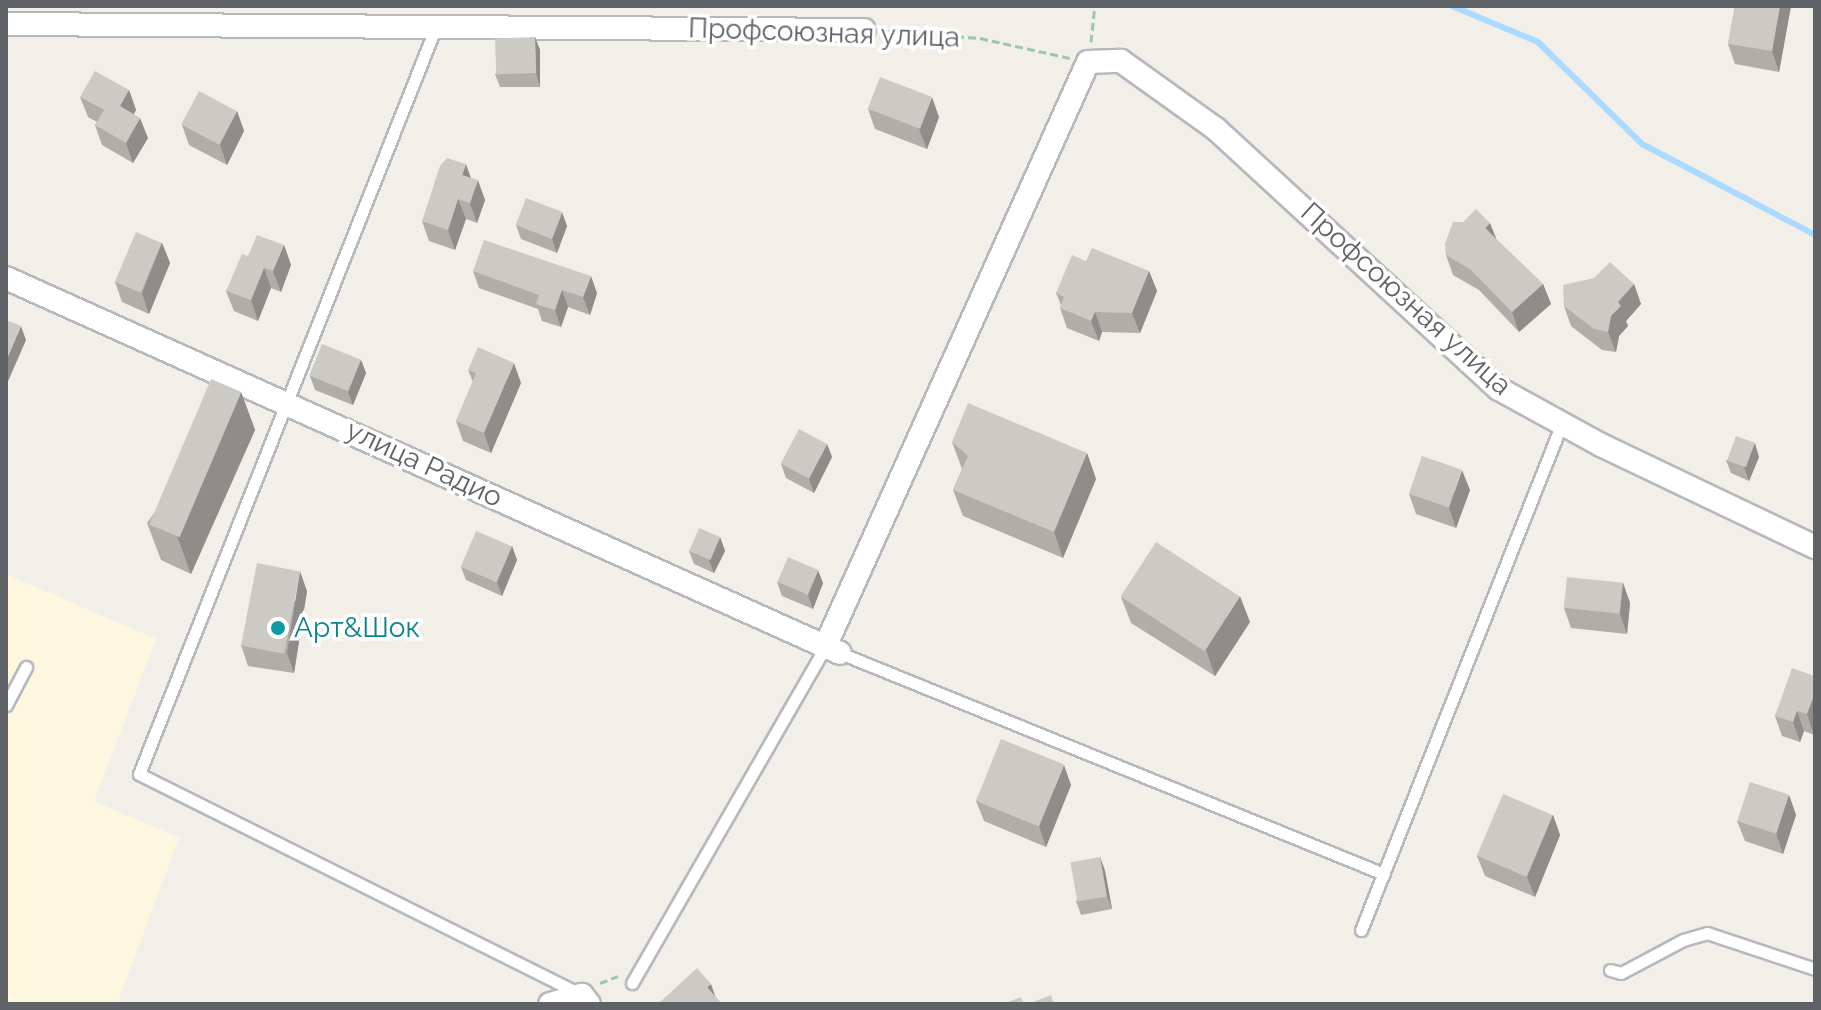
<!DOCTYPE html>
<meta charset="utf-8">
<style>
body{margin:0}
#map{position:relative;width:1821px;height:1010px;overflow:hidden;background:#f1efe8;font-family:Raleway,sans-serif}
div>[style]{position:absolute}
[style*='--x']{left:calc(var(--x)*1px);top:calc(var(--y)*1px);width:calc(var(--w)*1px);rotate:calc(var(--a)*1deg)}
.commercial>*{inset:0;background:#fef7e0}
.stream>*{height:6px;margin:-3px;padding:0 3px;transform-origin:3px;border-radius:3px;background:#aadaff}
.path>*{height:3px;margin-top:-1.5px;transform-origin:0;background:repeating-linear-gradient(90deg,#9cc7a9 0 8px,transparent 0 12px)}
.roads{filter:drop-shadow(2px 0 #b5b8bc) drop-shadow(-2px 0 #b5b8bc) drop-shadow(0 2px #b5b8bc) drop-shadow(0 -2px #b5b8bc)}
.lane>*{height:11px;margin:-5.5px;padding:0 5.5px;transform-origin:5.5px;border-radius:5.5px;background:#fff}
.street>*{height:22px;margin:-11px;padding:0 11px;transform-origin:11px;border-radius:11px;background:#fff}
.wall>*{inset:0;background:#afaea9}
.shaded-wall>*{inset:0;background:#8f8d8a}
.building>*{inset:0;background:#cccac5;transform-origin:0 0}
.dots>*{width:22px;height:22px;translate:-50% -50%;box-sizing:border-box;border:4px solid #fff;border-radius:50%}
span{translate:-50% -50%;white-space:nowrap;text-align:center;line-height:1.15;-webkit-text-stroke:7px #fff;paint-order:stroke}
.street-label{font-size:28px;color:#5f6368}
.culture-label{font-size:28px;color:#0d838f}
.left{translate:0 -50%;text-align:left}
.frame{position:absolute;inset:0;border:8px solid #5f6368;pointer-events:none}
</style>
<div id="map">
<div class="commercial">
<i style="clip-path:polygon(6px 574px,156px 639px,94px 801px,179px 838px,117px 1004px,6px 1004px)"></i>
</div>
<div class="stream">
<i style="--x:1452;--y:6;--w:93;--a:22.7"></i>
<i style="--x:1538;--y:42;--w:146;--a:44.4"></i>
<i style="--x:1642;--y:144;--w:195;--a:27.7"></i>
</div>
<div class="path">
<i style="--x:884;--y:31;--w:96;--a:4.2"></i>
<i style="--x:980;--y:38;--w:92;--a:12.5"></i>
<i style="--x:1091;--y:42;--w:36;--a:-84"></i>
<i style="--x:600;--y:983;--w:19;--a:-21"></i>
</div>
<div class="roads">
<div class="lane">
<i style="--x:437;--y:24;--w:807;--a:111.67"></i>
<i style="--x:139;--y:774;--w:491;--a:26.5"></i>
<i style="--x:840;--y:653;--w:587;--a:22.11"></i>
<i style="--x:6;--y:705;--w:43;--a:-62.2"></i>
<i style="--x:1361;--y:930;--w:545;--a:-68.37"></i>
<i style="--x:1610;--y:970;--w:11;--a:15"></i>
<i style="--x:1621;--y:973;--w:70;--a:-28"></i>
<i style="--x:1683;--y:940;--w:25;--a:-16"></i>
<i style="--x:1707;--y:933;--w:114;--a:18.4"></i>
<i style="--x:632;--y:983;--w:387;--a:-60.1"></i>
</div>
<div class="street">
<i style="--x:6;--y:24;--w:858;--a:0.4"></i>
<i style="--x:6;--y:278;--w:914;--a:24.21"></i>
<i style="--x:825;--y:647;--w:641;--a:-65.79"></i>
<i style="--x:1088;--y:62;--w:33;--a:-2"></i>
<i style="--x:1121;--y:61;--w:117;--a:35.6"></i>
<i style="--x:1216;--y:129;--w:384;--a:42.6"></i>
<i style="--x:1499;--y:389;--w:116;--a:28.8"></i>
<i style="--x:1601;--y:445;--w:237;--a:25.5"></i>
<i style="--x:550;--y:1004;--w:33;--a:-16"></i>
<i style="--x:582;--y:995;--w:11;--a:52"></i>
</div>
</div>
<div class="wall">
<i style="clip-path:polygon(1735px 6px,1791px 6px,1779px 72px,1735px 64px,1728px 44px)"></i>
<i style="clip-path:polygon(535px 37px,540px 50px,540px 87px,500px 87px,495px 74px)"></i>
<i style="clip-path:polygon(129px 90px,136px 110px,134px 114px,148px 138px,133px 163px,102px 145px,95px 125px,97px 122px,88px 117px,80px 97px)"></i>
<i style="clip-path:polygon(868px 109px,939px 117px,927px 149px,875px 129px)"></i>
<i style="clip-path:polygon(237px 111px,244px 131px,227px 165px,189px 145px,182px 125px)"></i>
<i style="clip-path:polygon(471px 178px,485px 200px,477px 223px,466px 219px,455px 250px,429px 241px,422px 221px)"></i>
<i style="clip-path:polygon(516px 225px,567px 226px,557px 253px,521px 239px)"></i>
<i style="clip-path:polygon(1496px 239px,1543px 284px,1551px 304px,1519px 332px,1479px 290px,1453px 275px,1446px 255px)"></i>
<i style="clip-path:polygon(162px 243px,170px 263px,149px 314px,122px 302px,115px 282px)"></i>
<i style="clip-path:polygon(284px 245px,291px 265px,281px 292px,271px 288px,258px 321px,234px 311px,226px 291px,248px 256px)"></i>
<i style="clip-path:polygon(1086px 261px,1149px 271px,1157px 291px,1140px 333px,1102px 332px,1099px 341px,1067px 328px,1060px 308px,1061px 305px,1056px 293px)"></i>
<i style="clip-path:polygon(473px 271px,597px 293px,590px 315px,568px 307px,561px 327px,542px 321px,538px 309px,479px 288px)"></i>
<i style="clip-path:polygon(1634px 284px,1641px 304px,1626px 321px,1628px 326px,1619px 336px,1616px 352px,1602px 350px,1571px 326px,1564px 306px)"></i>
<i style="clip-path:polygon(361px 360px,366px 373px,353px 405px,315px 390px,310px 376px)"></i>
<i style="clip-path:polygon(468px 370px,521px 383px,491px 453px,463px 441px,456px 421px,473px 382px)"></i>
<i style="clip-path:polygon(241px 392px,255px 430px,191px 574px,161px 560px,147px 523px)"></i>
<i style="clip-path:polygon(952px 442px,1087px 453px,1096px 479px,1063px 558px,963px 516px,953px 490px,962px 469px)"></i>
<i style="clip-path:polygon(827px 444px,832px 457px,814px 493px,786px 478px,781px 464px)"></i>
<i style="clip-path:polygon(1759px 457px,1749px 481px,1731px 473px,1726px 460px)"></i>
<i style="clip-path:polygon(1470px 490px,1456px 528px,1416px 514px,1409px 494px)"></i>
<i style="clip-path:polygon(720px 537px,725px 551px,714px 573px,694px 564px,689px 551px)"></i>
<i style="clip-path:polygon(512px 546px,517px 560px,502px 596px,466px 580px,461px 567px)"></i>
<i style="clip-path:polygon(777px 582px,823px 583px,813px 609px,782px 596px)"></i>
<i style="clip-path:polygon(1623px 583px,1630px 603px,1627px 634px,1571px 628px,1564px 608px)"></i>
<i style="clip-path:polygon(307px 591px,294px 673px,248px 666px,241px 645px)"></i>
<i style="clip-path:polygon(1121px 597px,1250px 622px,1215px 676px,1131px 623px)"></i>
<i style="clip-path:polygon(1815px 693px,1814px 735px,1804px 731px,1800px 742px,1782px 736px,1775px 716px)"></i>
<i style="clip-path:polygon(1071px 785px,1046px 847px,984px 821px,976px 801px)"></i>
<i style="clip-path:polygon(1789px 795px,1796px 815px,1783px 854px,1745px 841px,1737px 821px)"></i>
<i style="clip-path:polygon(1553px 815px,1560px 835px,1535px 897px,1485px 876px,1477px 856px)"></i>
<i style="clip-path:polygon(1100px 857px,1105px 871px,1112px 909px,1081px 915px,1076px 901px)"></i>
</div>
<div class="shaded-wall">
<i style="clip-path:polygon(1780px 6px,1791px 6px,1779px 72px,1772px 51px)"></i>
<i style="clip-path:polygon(535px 37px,540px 50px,540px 87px,536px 73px)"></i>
<i style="clip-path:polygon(129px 90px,136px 110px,127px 126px,120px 106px)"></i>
<i style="clip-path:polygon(932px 97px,939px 117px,927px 149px,919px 129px)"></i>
<i style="clip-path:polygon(237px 111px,244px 131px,227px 165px,220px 145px)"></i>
<i style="clip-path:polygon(140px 118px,148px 138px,133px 163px,126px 143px)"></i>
<i style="clip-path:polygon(466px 164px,473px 184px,462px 175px)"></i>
<i style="clip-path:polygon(478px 180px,485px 200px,477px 223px,470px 203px)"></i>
<i style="clip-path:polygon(458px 199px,466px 219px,455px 250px,448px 230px)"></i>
<i style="clip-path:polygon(562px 212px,567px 226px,557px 253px,552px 239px)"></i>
<i style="clip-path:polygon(1490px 223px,1498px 243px,1485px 228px)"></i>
<i style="clip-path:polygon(162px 243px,170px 263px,149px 314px,142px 293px)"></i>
<i style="clip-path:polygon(284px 245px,291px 265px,281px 292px,273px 271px)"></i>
<i style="clip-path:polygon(264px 268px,271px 288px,258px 321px,251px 300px)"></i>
<i style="clip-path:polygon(1149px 271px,1157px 291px,1140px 333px,1132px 313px)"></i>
<i style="clip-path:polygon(591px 276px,597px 293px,590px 315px,583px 297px)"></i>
<i style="clip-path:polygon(1543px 284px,1551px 304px,1519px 332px,1512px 312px)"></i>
<i style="clip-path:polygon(1634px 284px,1641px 304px,1626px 321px,1628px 326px,1619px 336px,1616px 352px,1608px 332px,1611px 316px,1618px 302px)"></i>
<i style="clip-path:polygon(562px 290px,568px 307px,561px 327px,555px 310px)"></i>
<i style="clip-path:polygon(1095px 312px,1102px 332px,1099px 341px,1091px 321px)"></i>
<i style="clip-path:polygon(21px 326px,26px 340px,6px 386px,6px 361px)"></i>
<i style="clip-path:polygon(361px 360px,366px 373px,353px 405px,348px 392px)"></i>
<i style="clip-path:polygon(514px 363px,521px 383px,491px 453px,484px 433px)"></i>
<i style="clip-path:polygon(241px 392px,255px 430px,191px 574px,177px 536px)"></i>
<i style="clip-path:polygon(1755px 443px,1759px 457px,1749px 481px,1744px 467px)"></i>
<i style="clip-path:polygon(827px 444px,832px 457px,814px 493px,809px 479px)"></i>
<i style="clip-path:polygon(1087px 453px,1096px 479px,1063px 558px,1054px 532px)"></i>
<i style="clip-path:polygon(1462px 470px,1470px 490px,1456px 528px,1449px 508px)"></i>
<i style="clip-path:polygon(720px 537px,725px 551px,714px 573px,709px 560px)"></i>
<i style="clip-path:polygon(512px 546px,517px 560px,502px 596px,497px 582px)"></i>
<i style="clip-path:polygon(818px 570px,823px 583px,813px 609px,808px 595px)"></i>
<i style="clip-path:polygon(300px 571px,307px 591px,294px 673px,287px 653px)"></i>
<i style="clip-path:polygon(1623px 583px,1630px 603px,1627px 634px,1620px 614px)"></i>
<i style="clip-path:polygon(1240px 596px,1250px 622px,1215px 676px,1206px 650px)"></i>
<i style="clip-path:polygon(1814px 692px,1815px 732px,1814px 735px,1807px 714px)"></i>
<i style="clip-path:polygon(1797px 711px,1804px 731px,1800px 742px,1793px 722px)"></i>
<i style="clip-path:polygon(1064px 765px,1071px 785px,1046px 847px,1039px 826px)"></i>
<i style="clip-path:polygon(1789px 795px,1796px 815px,1783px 854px,1776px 833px)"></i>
<i style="clip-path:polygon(1553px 815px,1560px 835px,1535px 897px,1527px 877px)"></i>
<i style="clip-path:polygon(1100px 857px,1105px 871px,1112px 909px,1107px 896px)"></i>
<i style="clip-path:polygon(711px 984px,718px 1004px,707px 987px)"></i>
</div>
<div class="building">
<i style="clip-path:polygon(1735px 6px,1780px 6px,1772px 51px,1728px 44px)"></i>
<i style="left:535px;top:37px;width:36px;height:40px;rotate:88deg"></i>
<i style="clip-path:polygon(95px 71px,129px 90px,120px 106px,140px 118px,126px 143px,95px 125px,104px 110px,80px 97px)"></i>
<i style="left:880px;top:77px;width:56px;height:34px;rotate:21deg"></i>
<i style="left:199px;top:91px;width:43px;height:38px;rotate:28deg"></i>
<i style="clip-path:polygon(447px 158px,466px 164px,462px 175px,478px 180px,470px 203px,458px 199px,448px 230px,422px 221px,440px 166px)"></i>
<i style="left:526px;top:198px;width:39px;height:29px;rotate:21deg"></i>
<i style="clip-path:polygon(1476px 209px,1490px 223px,1485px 228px,1543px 284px,1512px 312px,1471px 270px,1446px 255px,1445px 244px,1453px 222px,1463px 222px)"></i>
<i style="left:136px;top:232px;width:28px;height:54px;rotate:23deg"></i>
<i style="clip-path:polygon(257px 235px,284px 245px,273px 271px,264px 268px,251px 300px,226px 291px,242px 254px,248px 256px)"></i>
<i style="clip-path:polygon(484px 240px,591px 276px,583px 297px,562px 290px,555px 310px,536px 304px,539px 295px,473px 271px)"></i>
<i style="clip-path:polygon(1092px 248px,1149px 271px,1132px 313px,1095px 312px,1091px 321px,1060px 308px,1064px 297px,1056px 293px,1072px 255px,1086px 261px)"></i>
<i style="clip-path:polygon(1610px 262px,1634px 284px,1618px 302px,1621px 306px,1611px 316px,1608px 332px,1594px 329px,1564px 306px,1563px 285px,1594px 278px)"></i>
<i style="clip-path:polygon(6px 320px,21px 326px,6px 361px)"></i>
<i style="left:322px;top:344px;width:42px;height:34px;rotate:22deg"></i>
<i style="clip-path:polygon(478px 347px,514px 363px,484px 433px,456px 421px,476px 373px,468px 370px)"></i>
<i style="left:211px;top:379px;width:33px;height:158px;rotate:23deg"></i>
<i style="clip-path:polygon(968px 403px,1087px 453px,1054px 532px,953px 490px,968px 456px,952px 442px)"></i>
<i style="left:799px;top:429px;width:32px;height:39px;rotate:28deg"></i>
<i style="left:1736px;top:436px;width:20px;height:26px;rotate:20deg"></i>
<i style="left:1422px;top:456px;width:42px;height:40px;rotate:19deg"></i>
<i style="left:699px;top:528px;width:23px;height:25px;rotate:23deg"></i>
<i style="left:476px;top:531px;width:39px;height:39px;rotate:23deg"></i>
<i style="left:1156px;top:542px;width:100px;height:65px;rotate:33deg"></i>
<i style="left:788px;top:557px;width:33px;height:27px;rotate:23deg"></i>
<i style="left:257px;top:563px;width:44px;height:84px;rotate:11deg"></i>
<i style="left:1567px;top:577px;width:56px;height:31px;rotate:6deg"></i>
<i style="clip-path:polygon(1792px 668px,1815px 676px,1815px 693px,1807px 714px,1797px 711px,1793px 722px,1775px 716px)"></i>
<i style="left:1001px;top:739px;width:68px;height:67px;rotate:22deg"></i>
<i style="left:1750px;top:782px;width:41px;height:41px;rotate:18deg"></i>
<i style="left:1503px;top:794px;width:54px;height:67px;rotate:23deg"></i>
<i style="left:1100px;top:857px;width:40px;height:30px;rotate:80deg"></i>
<i style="clip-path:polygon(697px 968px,711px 984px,707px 987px,722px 1004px,658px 1004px)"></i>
<i style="clip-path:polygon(1051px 995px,1054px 1004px,1028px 1004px)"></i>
<i style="clip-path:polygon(1021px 997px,1024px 1004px,1003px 1004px)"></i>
</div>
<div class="dots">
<i style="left:278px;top:628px;background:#0f9aa8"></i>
</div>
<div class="street-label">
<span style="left:824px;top:33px;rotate:2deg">Профсоюзная улица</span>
<span style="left:1406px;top:299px;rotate:42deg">Профсоюзная улица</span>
<span style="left:424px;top:464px;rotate:25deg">улица Радио</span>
</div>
<div class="culture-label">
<span class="left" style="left:294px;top:628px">Арт&amp;Шок</span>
</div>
<div class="frame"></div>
</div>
